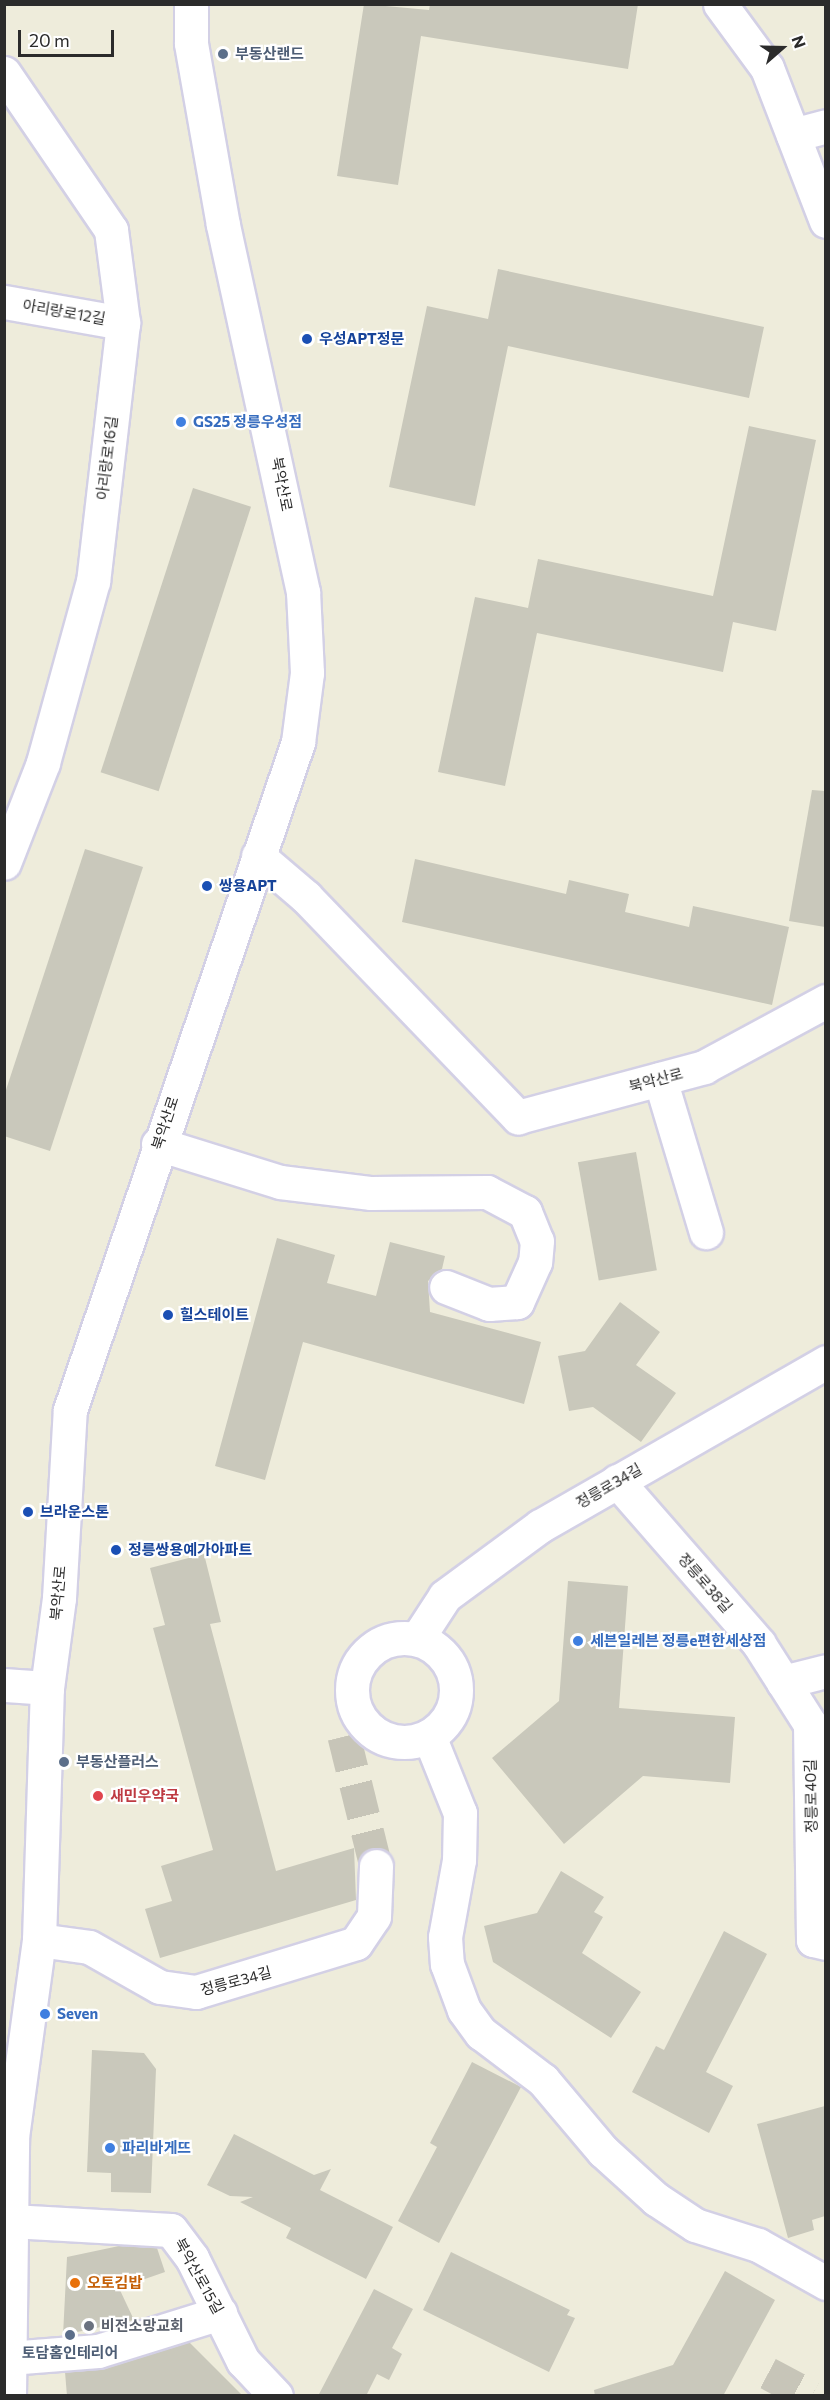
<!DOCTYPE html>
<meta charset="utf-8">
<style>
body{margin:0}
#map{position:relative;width:830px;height:2400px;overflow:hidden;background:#eeecdb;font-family:Commissioner,"Noto Sans KR",sans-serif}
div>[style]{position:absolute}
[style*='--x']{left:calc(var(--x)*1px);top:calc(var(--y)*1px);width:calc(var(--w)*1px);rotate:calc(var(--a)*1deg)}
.building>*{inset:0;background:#c9c8bb;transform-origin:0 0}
.minor-tunnel>*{height:33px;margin-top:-16.5px;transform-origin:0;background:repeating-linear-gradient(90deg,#c7c5b8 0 33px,transparent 0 49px)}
.roads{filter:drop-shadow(2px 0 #d3d0e5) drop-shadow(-2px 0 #d3d0e5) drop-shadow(0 2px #d3d0e5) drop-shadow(0 -2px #d3d0e5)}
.minor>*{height:33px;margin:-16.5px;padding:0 16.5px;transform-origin:16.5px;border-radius:16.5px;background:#fff}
.minor>.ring{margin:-16.5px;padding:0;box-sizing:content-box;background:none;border:33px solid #fff;border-radius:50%}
.dots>*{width:16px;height:16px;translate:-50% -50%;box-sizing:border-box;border:3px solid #fff;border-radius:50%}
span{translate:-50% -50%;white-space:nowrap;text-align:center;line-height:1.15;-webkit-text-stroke:4.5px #fff;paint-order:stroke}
.service-label{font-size:15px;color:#4e5e75;font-weight:700}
.left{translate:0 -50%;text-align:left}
.street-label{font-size:15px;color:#2b2b2b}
.transit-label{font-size:15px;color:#164399;font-weight:700}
.shop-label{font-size:15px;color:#366cbe;font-weight:700}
.health-label{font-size:15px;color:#be3a42;font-weight:700}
.food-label{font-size:15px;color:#c56008;font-weight:700}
.worship-label{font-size:15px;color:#5b616d;font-weight:700}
.frame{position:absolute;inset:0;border:6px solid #2b2b2b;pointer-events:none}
.north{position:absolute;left:752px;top:18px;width:60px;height:60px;-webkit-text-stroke:4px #fff;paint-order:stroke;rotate:70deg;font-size:16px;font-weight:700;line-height:24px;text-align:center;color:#2b2b2b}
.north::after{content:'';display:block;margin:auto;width:21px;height:27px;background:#2b2b2b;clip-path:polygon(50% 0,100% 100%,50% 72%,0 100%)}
.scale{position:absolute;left:18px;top:30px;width:96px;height:27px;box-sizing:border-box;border:3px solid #2b2b2b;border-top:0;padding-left:8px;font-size:18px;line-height:21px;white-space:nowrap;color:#2b2b2b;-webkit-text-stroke:4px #fff;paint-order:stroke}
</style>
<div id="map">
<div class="building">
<i style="clip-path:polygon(364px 4px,429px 10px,430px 4px,638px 4px,628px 69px,421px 36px,398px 185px,337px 176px)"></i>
<i style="clip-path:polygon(498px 269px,764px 327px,749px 398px,508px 346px,475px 506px,389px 487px,427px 306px,488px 319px)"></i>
<i style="clip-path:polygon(749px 426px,816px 440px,776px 631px,733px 622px,723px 672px,537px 633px,505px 786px,438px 772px,475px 597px,528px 608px,538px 559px,713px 596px)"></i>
<i style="left:193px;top:488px;width:61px;height:299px;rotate:18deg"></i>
<i style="clip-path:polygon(812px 790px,825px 791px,825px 927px,789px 921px)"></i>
<i style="clip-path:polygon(85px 849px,143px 867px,50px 1151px,4px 1136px,4px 1096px)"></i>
<i style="clip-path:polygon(415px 859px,566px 894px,569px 880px,629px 894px,625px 912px,689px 927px,693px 906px,789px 927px,772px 1005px,402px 922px)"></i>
<i style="left:636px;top:1152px;width:120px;height:59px;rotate:80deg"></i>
<i style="clip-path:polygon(277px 1238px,335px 1255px,327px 1283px,376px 1296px,390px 1242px,445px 1256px,442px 1269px,428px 1281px,430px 1312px,541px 1342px,524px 1404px,303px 1342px,265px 1480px,215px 1466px)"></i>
<i style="clip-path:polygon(620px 1302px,660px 1332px,636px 1365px,676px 1393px,641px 1442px,593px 1407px,569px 1411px,558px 1356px,585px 1351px)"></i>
<i style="clip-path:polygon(204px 1554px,221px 1622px,210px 1624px,276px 1871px,354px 1848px,356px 1900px,160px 1958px,145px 1909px,172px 1901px,161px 1866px,213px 1850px,153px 1628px,165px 1625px,150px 1568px)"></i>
<i style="clip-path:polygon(568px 1581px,628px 1586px,619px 1708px,735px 1717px,730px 1783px,643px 1776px,564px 1844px,492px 1758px,559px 1701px)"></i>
<i style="clip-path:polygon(561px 1871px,604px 1897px,594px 1912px,603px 1917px,582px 1953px,641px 1992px,611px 2038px,493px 1962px,484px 1926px,537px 1913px)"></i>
<i style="clip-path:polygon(724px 1931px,767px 1954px,706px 2072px,733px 2086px,709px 2133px,632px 2092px,656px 2046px,664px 2050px)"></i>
<i style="clip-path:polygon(92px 2050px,144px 2053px,156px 2069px,151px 2193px,111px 2192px,111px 2173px,87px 2172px)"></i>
<i style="clip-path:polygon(472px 2062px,521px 2087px,439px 2243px,398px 2221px,437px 2147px,430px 2143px)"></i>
<i style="clip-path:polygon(825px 2106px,825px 2216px,812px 2220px,814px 2230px,788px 2238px,757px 2124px)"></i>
<i style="clip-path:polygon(234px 2134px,314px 2175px,331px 2169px,320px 2190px,393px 2227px,366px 2279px,286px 2238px,291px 2228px,240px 2202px,253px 2197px,230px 2196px,207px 2185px)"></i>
<i style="clip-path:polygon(119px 2246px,157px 2248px,165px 2272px,119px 2288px,134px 2320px,63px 2335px,67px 2257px)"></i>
<i style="clip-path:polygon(451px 2252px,570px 2310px,567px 2315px,575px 2318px,549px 2372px,423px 2310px)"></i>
<i style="clip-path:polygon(725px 2271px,775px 2300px,723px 2396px,595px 2396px,594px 2390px,673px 2365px)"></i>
<i style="clip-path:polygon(374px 2289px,413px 2309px,392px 2348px,402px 2354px,389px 2380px,377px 2374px,366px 2396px,318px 2396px)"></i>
<i style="clip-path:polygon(189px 2342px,243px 2396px,67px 2396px,65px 2372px,103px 2369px)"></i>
</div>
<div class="minor-tunnel">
<i style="--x:344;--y:1736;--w:134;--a:76.2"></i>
<i style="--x:768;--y:2373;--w:49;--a:28.1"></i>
</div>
<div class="roads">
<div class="minor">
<i style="--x:720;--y:4;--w:79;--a:53.7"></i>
<i style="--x:767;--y:68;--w:164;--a:68.9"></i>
<i style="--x:4;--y:73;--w:190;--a:55.7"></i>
<i style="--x:111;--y:230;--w:94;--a:82.6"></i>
<i style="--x:123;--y:323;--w:260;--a:96.6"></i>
<i style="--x:93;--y:581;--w:189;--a:105.4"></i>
<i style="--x:43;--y:763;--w:107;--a:111.3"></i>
<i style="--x:793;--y:135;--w:34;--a:-15"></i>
<i style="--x:4;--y:302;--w:121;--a:10"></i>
<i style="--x:258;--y:856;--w:63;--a:40.5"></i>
<i style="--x:306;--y:897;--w:306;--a:46.1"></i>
<i style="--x:518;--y:1117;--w:193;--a:-15"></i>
<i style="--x:704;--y:1067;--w:139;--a:-28.4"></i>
<i style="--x:660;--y:1079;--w:160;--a:73.3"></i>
<i style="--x:158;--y:1144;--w:128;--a:17.3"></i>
<i style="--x:280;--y:1182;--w:92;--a:6.9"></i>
<i style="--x:371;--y:1193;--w:116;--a:-0.5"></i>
<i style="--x:487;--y:1192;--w:43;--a:27.8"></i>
<i style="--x:525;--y:1212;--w:31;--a:68"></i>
<i style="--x:537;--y:1241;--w:21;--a:95"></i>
<i style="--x:535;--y:1262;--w:44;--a:114.2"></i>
<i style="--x:517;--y:1302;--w:28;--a:176"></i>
<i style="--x:489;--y:1304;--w:46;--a:-158.4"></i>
<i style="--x:617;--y:1481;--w:216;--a:48.9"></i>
<i style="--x:759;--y:1644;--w:95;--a:57.5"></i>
<i style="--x:810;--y:1724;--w:216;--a:89.2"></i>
<i style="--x:813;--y:1940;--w:13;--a:13"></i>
<i class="ring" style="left:352px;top:1638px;width:71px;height:71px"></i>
<i style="--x:417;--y:1639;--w:51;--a:-56.9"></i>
<i style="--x:445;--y:1596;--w:118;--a:-36.4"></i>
<i style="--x:540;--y:1526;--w:330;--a:-29.8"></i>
<i style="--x:783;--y:1682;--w:44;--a:-14.3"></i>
<i style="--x:4;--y:1685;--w:43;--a:4"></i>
<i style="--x:429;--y:1736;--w:83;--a:68.1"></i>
<i style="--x:460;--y:1813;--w:47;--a:91.2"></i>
<i style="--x:459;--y:1860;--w:78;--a:100.3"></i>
<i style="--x:445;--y:1937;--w:27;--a:86"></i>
<i style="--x:447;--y:1964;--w:49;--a:69.7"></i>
<i style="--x:464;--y:2010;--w:29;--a:54"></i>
<i style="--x:481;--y:2033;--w:78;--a:37.2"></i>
<i style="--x:543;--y:2080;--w:93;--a:49.8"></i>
<i style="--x:603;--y:2151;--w:72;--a:42.2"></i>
<i style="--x:656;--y:2199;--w:47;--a:33.7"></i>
<i style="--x:695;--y:2225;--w:66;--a:17.6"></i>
<i style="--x:758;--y:2245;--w:78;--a:29.2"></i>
<i style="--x:39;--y:1940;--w:50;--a:8"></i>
<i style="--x:89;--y:1947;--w:81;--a:29.4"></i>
<i style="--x:160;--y:1987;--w:36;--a:8"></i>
<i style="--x:196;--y:1992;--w:167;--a:-17"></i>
<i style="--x:356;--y:1943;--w:32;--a:-56"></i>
<i style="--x:374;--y:1916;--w:50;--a:-87.7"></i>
<i style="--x:11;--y:2221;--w:160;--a:3.2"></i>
<i style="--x:171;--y:2230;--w:35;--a:53"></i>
<i style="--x:192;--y:2258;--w:115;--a:63.7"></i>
<i style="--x:243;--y:2361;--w:48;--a:46.7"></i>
<i style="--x:9;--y:2358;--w:89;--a:-4.5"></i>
<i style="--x:98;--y:2351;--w:128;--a:-17.3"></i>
<i style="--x:9;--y:2396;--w:259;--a:-89.3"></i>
<i style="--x:12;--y:2137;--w:199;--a:-82.2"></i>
<i style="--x:39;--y:1940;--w:252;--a:-88.2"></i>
<i style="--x:47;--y:1688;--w:91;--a:-82.4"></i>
<i style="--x:59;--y:1598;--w:188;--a:-86.7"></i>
<i style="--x:70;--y:1410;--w:706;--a:-71.15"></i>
<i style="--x:298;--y:742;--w:70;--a:-82.6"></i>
<i style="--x:307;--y:673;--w:81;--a:-92.8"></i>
<i style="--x:303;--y:592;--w:376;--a:-102.3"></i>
<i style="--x:223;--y:225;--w:185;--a:-100"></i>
<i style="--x:191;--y:43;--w:39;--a:-90"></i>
</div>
</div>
<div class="dots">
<i style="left:223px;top:54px;background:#5c6f8a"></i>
<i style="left:307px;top:339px;background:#1a4fb4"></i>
<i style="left:181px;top:422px;background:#3f7fe0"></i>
<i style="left:207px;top:886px;background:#1a4fb4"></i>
<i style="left:168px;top:1315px;background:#1a4fb4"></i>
<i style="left:28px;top:1512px;background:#1a4fb4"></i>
<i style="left:116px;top:1550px;background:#1a4fb4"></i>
<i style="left:578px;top:1641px;background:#3f7fe0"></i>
<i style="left:64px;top:1762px;background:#5c6f8a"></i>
<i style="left:98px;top:1796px;background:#e0444e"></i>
<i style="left:45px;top:2014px;background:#3f7fe0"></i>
<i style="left:110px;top:2148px;background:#3f7fe0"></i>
<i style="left:75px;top:2283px;background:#e8710a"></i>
<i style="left:89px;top:2326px;background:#6b7280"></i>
<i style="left:70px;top:2335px;background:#5c6f8a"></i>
</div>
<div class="service-label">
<span class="left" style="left:235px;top:54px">부동산랜드</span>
<span class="left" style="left:76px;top:1762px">부동산플러스</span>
<span style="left:70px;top:2353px">토담홈인테리어</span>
</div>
<div class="street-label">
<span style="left:64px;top:312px;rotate:10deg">아리랑로12길</span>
<span style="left:107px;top:458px;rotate:-83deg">아리랑로16길</span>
<span style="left:282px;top:484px;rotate:79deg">북악산로</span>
<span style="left:656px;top:1080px;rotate:-15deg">북악산로</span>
<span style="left:165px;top:1123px;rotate:-72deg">북악산로</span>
<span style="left:609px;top:1486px;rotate:-30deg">정릉로34길</span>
<span style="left:705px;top:1583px;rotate:49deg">정릉로38길</span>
<span style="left:58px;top:1593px;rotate:-85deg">북악산로</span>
<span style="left:811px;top:1796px;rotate:-91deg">정릉로40길</span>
<span style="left:236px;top:1981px;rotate:-15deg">정릉로34길</span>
<span style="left:199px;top:2276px;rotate:61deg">북악산로15길</span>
</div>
<div class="transit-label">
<span class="left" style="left:319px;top:339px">우성APT정문</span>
<span class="left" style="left:219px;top:886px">쌍용APT</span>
<span class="left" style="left:180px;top:1315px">힐스테이트</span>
<span class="left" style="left:40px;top:1512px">브라운스톤</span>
<span class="left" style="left:128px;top:1550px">정릉쌍용예가아파트</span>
</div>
<div class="shop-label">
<span class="left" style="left:193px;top:422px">GS25 정릉우성점</span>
<span class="left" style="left:590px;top:1641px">세븐일레븐 정릉e편한세상점</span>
<span class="left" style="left:57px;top:2014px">Seven</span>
<span class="left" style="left:122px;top:2148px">파리바게뜨</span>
</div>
<div class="health-label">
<span class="left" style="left:110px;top:1796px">새민우약국</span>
</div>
<div class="food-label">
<span class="left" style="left:87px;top:2283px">오토김밥</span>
</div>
<div class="worship-label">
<span class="left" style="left:101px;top:2326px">비전소망교회</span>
</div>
<div class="frame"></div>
<div class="north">N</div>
<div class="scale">20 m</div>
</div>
